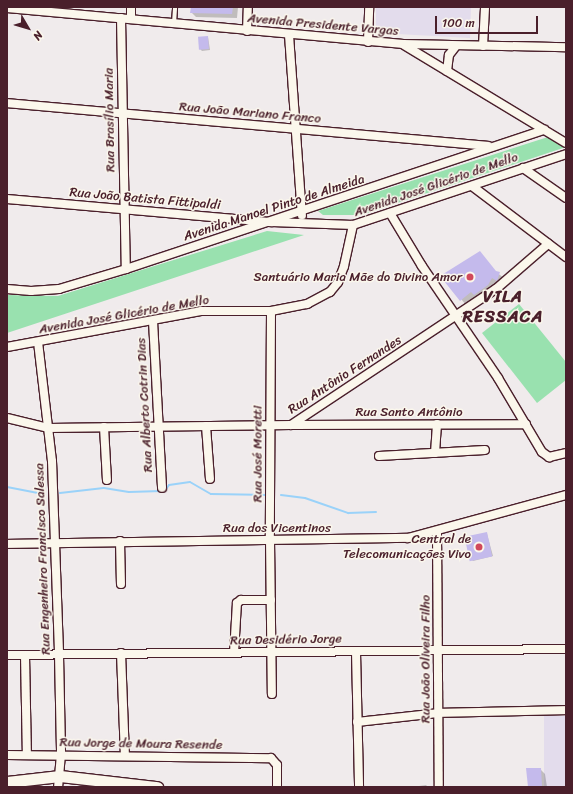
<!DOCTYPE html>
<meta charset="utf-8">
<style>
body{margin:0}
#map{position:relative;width:573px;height:794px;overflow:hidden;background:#f0ebec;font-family:Sriracha,sans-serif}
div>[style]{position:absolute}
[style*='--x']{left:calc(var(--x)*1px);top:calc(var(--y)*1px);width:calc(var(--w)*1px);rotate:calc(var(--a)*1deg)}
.built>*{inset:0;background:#e3dcec;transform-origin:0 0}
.green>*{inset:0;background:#99e1af}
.shadow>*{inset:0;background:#0003}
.stream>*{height:2px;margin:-1px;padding:0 1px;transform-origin:1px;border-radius:1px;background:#9ad2f9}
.building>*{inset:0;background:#c4baec;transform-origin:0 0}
.roads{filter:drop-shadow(1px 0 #4a1f2b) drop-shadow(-1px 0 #4a1f2b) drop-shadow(0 1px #4a1f2b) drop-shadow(0 -1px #4a1f2b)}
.lane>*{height:4px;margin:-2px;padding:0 2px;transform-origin:2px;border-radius:2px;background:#fbf7ec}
.street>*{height:8px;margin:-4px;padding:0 4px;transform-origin:4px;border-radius:4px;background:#fbf7ec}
.secondary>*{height:11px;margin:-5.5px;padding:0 5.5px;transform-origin:5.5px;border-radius:5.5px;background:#fbf7ec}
.dots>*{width:11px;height:11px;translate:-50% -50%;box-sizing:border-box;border:2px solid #fbf7ec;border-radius:50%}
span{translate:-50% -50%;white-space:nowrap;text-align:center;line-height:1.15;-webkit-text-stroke:3px #fbf7ec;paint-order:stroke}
.street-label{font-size:13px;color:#4a1f2b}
.poi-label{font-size:13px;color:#4a1f2b}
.right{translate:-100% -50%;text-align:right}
.district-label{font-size:17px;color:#4a1f2b;font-weight:700;letter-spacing:1px}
.frame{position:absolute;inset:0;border:8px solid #4a1f2b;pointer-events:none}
.north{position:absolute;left:8px;top:8px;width:40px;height:40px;-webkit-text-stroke:3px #fbf7ec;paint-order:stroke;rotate:128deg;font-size:11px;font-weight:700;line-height:16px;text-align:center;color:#4a1f2b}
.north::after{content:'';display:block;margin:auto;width:14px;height:18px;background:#4a1f2b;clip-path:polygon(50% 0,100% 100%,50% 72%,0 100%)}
.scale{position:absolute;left:435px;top:16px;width:103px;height:18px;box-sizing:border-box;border:2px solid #4a1f2b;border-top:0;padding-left:5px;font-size:12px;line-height:14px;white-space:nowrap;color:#4a1f2b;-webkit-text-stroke:3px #fbf7ec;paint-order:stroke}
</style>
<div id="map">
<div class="built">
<i style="clip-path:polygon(376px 7px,471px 7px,470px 38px,379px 33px,376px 28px)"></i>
<i style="left:544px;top:716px;width:22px;height:71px"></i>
</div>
<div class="green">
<i style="clip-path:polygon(548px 137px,566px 147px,361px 215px,323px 215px,318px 211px)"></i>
<i style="clip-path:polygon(267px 231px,304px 235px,7px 333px,7px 295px,58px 296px)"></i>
<i style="clip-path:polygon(519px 304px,566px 362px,566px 380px,537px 403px,482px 333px)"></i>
</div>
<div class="shadow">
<i style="clip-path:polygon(192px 7px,238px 7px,237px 18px,196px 17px,191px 12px)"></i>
<i style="clip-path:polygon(208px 37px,210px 50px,202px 51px,200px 49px)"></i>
<i style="clip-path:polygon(496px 272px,504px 278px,502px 285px,497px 282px,493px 290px,480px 299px,476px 297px,466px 305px,442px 276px)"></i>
<i style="clip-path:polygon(487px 534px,493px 556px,473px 561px,472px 560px)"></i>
<i style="clip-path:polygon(540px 769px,545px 774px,547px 787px,529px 787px)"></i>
<i style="clip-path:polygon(426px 785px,428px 787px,419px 787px,419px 786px)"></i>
</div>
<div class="stream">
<i style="--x:7;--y:487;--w:38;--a:11"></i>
<i style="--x:165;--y:490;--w:6;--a:-51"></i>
<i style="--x:169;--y:485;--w:21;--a:-8"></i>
<i style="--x:190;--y:482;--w:24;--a:30"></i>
<i style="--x:211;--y:494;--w:54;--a:1.1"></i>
<i style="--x:60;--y:493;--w:44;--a:-6.5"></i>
<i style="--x:104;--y:488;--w:25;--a:9"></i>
<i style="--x:129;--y:492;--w:32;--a:-2"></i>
<i style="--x:281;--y:495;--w:24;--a:7"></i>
<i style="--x:305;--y:498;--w:46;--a:19.2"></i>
<i style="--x:348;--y:513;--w:28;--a:-2"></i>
</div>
<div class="building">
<i style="clip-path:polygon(191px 7px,233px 7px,232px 14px,190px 13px)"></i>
<i style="left:208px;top:36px;width:13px;height:10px;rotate:86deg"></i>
<i style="clip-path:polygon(480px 251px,496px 271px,500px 272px,497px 281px,492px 278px,488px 285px,474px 295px,471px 292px,460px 301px,440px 276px)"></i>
<i style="left:487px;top:532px;width:25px;height:23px;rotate:78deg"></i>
<i style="clip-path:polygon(526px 768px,541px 768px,542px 787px,528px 787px)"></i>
</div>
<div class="roads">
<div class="lane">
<i style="--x:174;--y:23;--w:16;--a:-86"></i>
</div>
<div class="street">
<i style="--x:7;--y:8;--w:398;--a:5.2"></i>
<i style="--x:403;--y:44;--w:163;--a:1.1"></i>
<i style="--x:121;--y:18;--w:251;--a:88.9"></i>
<i style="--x:131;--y:19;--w:12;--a:-90"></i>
<i style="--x:247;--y:31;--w:24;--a:-88"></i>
<i style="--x:289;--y:35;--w:181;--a:85.9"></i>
<i style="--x:368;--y:42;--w:35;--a:-88"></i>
<i style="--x:404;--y:45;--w:189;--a:31.2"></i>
<i style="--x:483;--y:46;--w:39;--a:-87"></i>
<i style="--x:447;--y:71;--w:16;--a:-83"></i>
<i style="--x:449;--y:55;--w:11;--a:-52"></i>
<i style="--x:7;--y:103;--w:483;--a:5.1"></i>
<i style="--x:523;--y:168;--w:52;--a:34.9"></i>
<i style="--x:472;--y:186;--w:118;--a:37.1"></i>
<i style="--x:7;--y:199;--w:266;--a:5"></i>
<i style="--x:272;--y:222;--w:81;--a:2.1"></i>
<i style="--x:353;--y:225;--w:225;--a:-18.4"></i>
<i style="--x:390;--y:213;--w:62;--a:58.9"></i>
<i style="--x:422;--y:266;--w:135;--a:55.8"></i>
<i style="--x:498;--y:378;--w:86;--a:59.3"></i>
<i style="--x:542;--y:452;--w:9;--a:36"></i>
<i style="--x:549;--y:457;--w:17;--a:-13"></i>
<i style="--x:7;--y:289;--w:24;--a:5"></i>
<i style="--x:31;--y:291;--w:28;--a:-4"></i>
<i style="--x:59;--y:289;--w:70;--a:-16.6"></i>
<i style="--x:126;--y:269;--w:441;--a:-18.4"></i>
<i style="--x:271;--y:311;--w:229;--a:90.3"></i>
<i style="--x:270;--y:540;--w:154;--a:89.3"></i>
<i style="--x:153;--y:321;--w:167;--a:86.9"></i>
<i style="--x:38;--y:342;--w:120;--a:83.3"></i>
<i style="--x:52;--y:461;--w:194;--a:87.9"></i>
<i style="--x:59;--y:655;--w:99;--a:88.8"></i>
<i style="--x:61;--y:754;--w:33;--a:95"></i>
<i style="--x:7;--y:347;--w:197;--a:-10.5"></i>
<i style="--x:201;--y:311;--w:70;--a:0"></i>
<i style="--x:271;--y:311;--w:37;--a:-11"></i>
<i style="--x:307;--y:304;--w:26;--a:-28"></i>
<i style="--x:330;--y:292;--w:13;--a:-51"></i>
<i style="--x:338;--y:282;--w:17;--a:-69"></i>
<i style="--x:344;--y:266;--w:42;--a:-77.6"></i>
<i style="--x:7;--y:418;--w:42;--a:13.7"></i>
<i style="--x:48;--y:428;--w:243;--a:-0.7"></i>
<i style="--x:291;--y:425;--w:246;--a:-33.6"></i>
<i style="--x:496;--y:289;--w:69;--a:-40.9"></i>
<i style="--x:292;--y:425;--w:234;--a:-0.2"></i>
<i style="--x:206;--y:426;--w:53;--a:85.7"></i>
<i style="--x:104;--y:427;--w:53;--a:86.8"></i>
<i style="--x:435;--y:453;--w:29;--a:-86"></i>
<i style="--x:379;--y:456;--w:106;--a:-3.2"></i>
<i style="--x:437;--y:532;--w:255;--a:89.6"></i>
<i style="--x:120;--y:541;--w:43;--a:88.7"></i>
<i style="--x:7;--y:544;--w:401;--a:-0.9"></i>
<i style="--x:408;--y:538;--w:164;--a:-15.2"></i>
<i style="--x:356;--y:652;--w:135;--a:88.7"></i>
<i style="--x:121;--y:653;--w:102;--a:87.8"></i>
<i style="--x:234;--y:653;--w:50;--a:-86.6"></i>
<i style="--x:237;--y:603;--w:5;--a:-37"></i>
<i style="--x:241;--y:600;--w:30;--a:0"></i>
<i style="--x:7;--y:655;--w:559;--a:-0.61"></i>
<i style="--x:25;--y:655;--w:100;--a:88.9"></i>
<i style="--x:357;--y:722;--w:81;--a:-6.3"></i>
<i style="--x:438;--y:713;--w:128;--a:-1.3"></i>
<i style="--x:7;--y:755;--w:264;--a:0.7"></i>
<i style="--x:271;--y:758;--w:9;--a:49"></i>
<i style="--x:277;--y:765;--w:22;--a:90"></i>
</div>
<div class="secondary">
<i style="--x:7;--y:782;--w:53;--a:-6.5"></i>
<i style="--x:60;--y:776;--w:98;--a:6.5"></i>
</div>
</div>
<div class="dots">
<i style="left:470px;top:277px;background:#d1495b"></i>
<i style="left:479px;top:547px;background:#d1495b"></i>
</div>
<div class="street-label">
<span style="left:323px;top:25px;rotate:5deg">Avenida Presidente Vargas</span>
<span style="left:250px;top:113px;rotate:5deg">Rua João Mariano Franco</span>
<span style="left:110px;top:120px;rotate:-91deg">Rua Brasílio Maria</span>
<span style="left:436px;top:185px;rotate:-19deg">Avenida José Glicério de Mello</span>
<span style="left:145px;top:199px;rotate:5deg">Rua João Batista Fittipaldi</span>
<span style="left:274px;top:208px;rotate:-18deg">Avenida Manoel Pinto de Almeida</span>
<span style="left:124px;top:315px;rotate:-10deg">Avenida José Glicério de Mello</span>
<span style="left:345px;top:375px;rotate:-33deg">Rua Antônio Fernandes</span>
<span style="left:145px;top:405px;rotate:-93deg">Rua Alberto Cotrin Dias</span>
<span style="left:409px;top:412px">Rua Santo Antônio</span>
<span style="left:258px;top:454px;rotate:-90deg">Rua José Moretti</span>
<span style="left:277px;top:528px">Rua dos Vicentinos</span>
<span style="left:43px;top:559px;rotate:-92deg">Rua Engenheiro Francisco Salessa</span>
<span style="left:286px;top:640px;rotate:-1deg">Rua Desidério Jorge</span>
<span style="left:426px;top:659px;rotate:-90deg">Rua João Oliveira Filho</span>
<span style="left:141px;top:744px;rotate:1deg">Rua Jorge de Moura Resende</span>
</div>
<div class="poi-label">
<span class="right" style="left:462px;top:277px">Santuário Maria Mãe do Divino Amor</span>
<span class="right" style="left:471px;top:547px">Central de<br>Telecomunicações Vivo</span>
</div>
<div class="district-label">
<span style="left:503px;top:307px">VILA<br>RESSACA</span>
</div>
<div class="frame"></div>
<div class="north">N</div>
<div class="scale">100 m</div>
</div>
